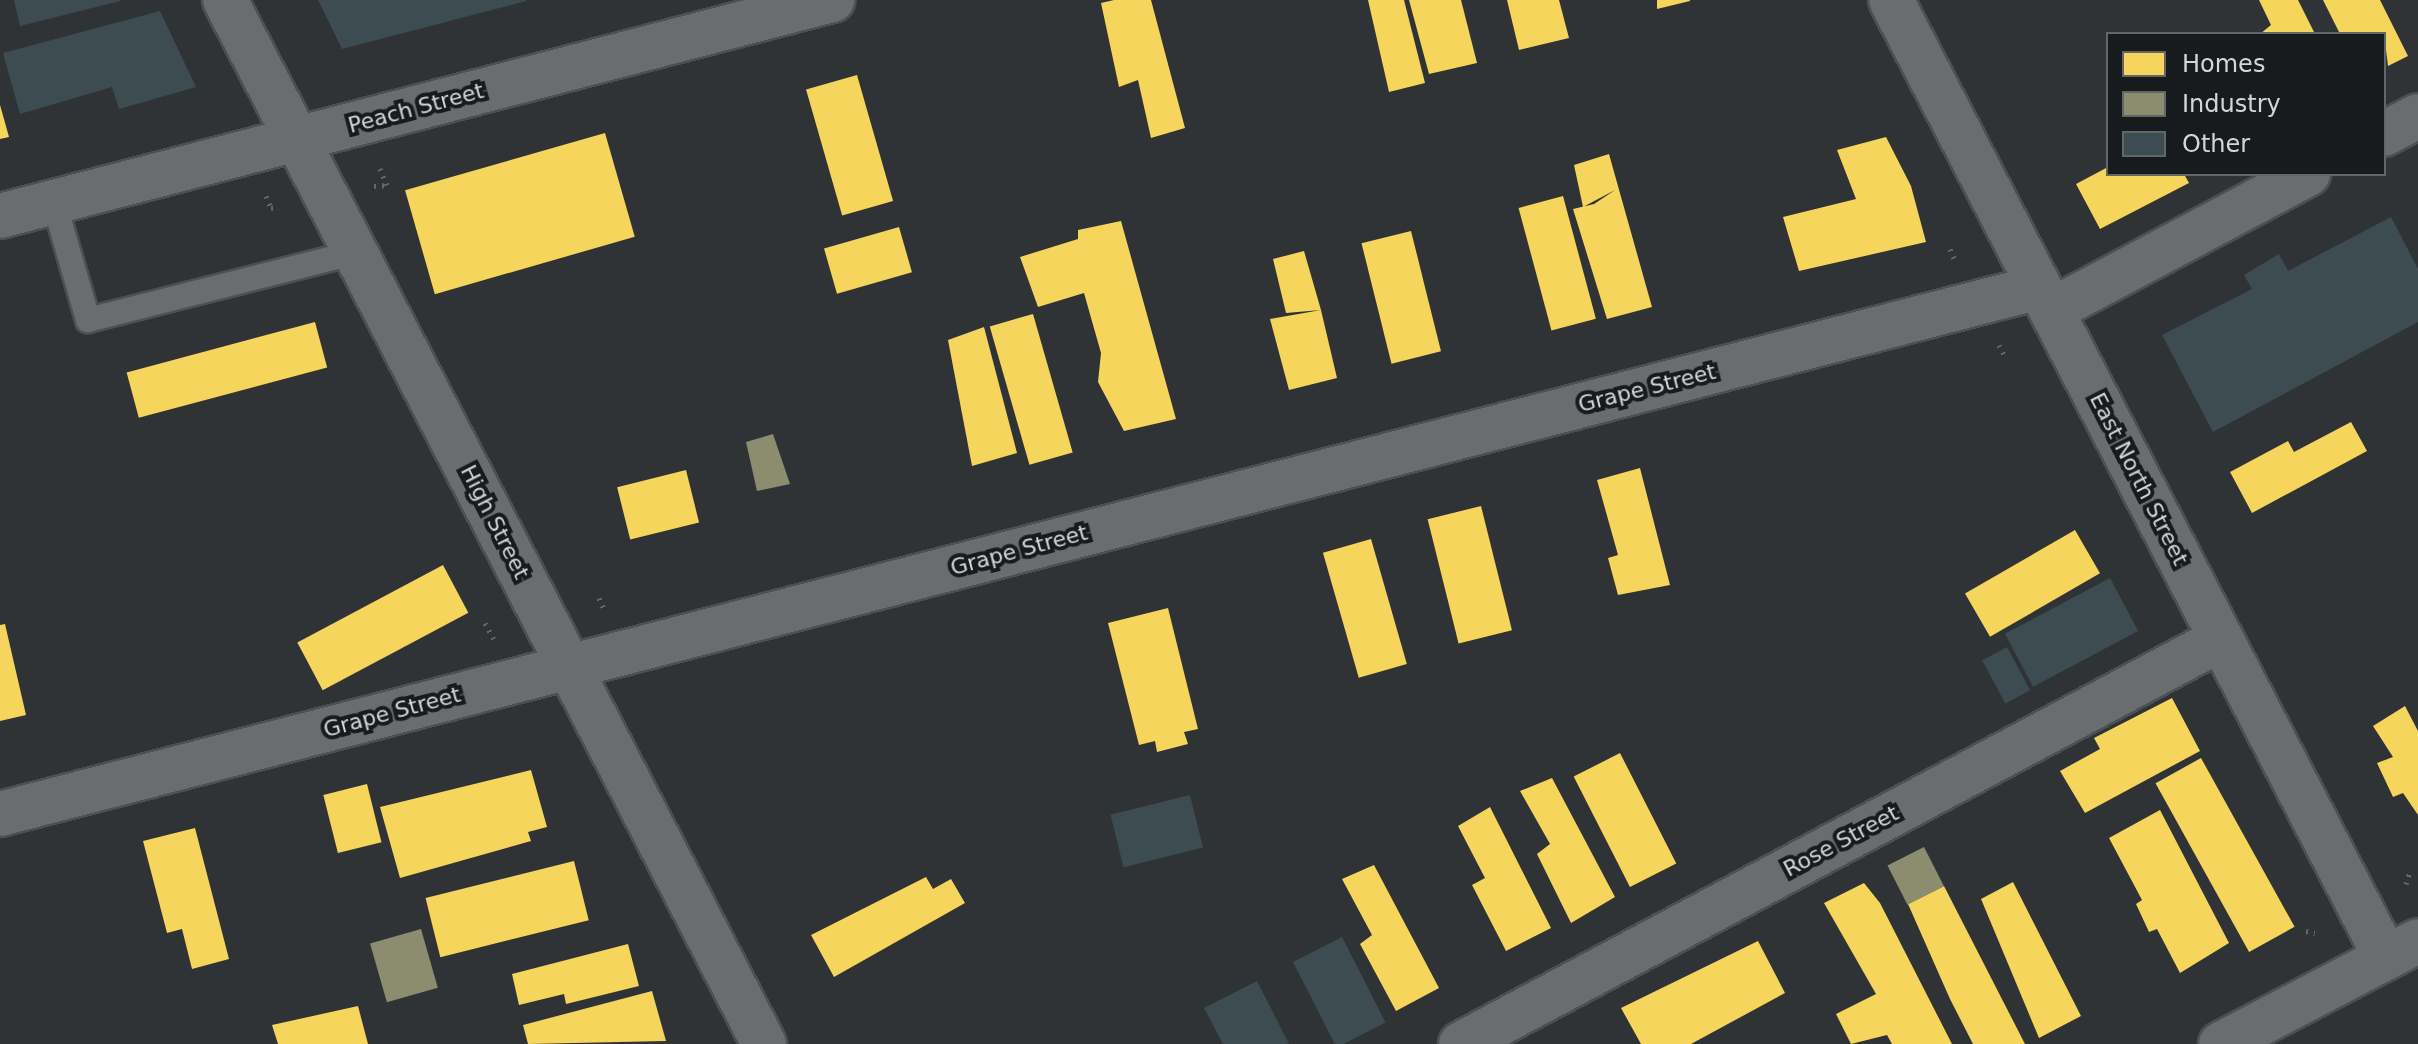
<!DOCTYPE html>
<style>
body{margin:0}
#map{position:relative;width:2418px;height:1044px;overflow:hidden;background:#2f3335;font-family:"DejaVu Sans",sans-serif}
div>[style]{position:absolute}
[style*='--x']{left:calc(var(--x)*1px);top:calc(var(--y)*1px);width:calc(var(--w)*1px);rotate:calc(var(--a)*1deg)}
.homes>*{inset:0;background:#f6d55c;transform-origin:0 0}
.industry>*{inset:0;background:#8c8c6e;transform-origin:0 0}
.building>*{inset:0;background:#3d4c51;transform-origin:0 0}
.path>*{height:5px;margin-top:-2.5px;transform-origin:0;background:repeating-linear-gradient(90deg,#65696a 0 2px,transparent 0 8px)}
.roads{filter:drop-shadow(2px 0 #4c5052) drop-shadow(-2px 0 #4c5052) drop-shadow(0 2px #4c5052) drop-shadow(0 -2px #4c5052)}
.lane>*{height:24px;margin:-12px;padding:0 12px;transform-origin:12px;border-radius:12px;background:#6a6d6e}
.street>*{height:44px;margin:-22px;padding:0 22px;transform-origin:22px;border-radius:22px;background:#6a6d6e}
.secondary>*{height:44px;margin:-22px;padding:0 22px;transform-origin:22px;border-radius:22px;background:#6a6d6e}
span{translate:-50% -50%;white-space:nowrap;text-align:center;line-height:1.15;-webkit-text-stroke:8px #181b1d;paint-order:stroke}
.street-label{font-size:22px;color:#d3d7d9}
.legend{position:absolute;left:2106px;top:32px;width:280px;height:144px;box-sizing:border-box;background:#181b1d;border:2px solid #636668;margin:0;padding:10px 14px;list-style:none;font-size:24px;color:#d3d7d9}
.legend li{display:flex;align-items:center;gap:16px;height:40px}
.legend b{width:40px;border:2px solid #636668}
</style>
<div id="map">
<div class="homes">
<i style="clip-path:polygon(1114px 0,1151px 0,1185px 128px,1151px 138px,1138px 80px,1119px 87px,1101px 3px)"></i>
<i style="clip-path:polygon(1368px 0,1404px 0,1425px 83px,1389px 92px)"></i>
<i style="clip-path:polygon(1409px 0,1461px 0,1477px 63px,1429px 74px)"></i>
<i style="clip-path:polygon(1507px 0,1559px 0,1569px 38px,1519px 50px)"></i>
<i style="clip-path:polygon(1657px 0,1690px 0,1690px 1px,1657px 9px)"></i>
<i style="clip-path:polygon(2259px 0,2298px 0,2315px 34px,2260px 34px,2271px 25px)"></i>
<i style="clip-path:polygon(2323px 0,2380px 0,2408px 56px,2388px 66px,2384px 34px,2340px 34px)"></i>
<i style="left:857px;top:75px;width:131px;height:53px;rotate:74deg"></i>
<i style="clip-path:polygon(0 105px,9px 137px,0 139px)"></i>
<i style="left:605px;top:133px;width:108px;height:208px;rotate:74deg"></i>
<i style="clip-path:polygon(1886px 137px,1911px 186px,1926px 242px,1799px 271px,1783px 217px,1856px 199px,1837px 150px)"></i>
<i style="clip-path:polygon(1609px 154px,1652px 307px,1607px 319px,1573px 209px,1594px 204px,1615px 190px,1583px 207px,1574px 165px)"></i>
<i style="clip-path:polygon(2108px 167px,2108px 174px,2184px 174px,2189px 183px,2100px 229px,2076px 184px)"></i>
<i style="left:1563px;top:196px;width:127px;height:46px;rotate:75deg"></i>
<i style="clip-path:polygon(1121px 221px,1176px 419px,1124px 431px,1098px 382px,1101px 353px,1084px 293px,1038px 307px,1020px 257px,1078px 239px,1078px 230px)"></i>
<i style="left:899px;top:227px;width:47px;height:78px;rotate:74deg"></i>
<i style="left:1411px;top:231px;width:124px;height:51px;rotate:76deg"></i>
<i style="clip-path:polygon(1304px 251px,1321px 310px,1337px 378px,1289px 390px,1270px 319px,1321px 310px,1286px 313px,1273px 259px)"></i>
<i style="left:1033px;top:314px;width:144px;height:45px;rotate:74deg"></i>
<i style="left:315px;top:322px;width:47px;height:195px;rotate:75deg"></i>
<i style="clip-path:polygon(984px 327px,1017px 453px,972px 466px,948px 340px)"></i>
<i style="clip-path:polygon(2351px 422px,2367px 451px,2252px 513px,2230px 472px,2288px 441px,2294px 452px)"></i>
<i style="clip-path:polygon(1640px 468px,1670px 585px,1618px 595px,1608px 558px,1618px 555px,1597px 480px)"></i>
<i style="left:686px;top:470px;width:54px;height:71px;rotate:76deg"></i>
<i style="left:1481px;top:506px;width:128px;height:55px;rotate:76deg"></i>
<i style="left:2075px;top:530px;width:50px;height:127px;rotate:60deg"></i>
<i style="left:1371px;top:539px;width:130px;height:50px;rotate:74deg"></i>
<i style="left:443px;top:565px;width:54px;height:165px;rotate:62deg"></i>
<i style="clip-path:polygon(1168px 608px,1198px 729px,1184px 732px,1188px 744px,1157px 752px,1155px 741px,1139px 745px,1108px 623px)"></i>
<i style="clip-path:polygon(5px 624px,26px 715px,0 721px,0 625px)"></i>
<i style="clip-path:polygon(2172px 698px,2200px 751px,2085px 813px,2060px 771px,2100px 749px,2094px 738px)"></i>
<i style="clip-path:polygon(2405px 706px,2418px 731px,2418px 815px,2403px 793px,2393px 797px,2377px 763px,2393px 757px,2373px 726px)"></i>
<i style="left:1620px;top:753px;width:124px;height:52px;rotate:63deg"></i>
<i style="left:2201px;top:758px;width:193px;height:52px;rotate:61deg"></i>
<i style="clip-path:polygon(531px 770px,547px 827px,528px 832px,531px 841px,400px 878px,380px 807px)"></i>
<i style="clip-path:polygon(1552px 778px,1615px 897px,1571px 923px,1537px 854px,1550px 844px,1520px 791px)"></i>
<i style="left:367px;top:784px;width:60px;height:45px;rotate:76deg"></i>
<i style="clip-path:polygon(1490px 807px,1551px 928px,1506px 951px,1472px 885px,1485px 878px,1458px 826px)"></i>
<i style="clip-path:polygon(2160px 810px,2229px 943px,2180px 973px,2157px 929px,2149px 932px,2136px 904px,2142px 900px,2109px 838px)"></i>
<i style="clip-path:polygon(195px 828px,229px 959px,192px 969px,182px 929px,167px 933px,143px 841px)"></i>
<i style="left:574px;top:861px;width:61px;height:153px;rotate:76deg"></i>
<i style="clip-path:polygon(1374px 865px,1439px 988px,1396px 1011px,1360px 944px,1372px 935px,1342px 879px)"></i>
<i style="clip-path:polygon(926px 877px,933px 889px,951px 879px,965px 903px,834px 977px,811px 935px)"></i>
<i style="clip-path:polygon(2013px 882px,2081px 1016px,2039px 1038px,1981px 899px)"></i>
<i style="clip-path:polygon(1864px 883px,1880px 903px,1952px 1044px,1892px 1044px,1887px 1035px,1851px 1044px,1836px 1014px,1876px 994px,1824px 903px)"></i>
<i style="clip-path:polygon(1944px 886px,2025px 1044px,1973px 1044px,1950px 999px,1908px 904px)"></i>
<i style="clip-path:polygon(1758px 941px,1785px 993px,1691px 1044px,1641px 1044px,1621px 1008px)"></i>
<i style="clip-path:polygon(628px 944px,639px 986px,566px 1004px,564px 994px,519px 1005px,512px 974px)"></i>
<i style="clip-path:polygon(652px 991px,666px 1041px,528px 1044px,523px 1025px)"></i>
<i style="clip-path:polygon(358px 1006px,368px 1044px,278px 1044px,272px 1025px)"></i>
</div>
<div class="industry">
<i style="clip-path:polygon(773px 434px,790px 484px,757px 491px,746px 442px)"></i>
<i style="left:1924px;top:847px;width:44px;height:41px;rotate:63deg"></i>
<i style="left:421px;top:929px;width:61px;height:53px;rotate:74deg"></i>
</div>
<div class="building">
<i style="clip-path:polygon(14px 0,120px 0,120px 1px,20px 26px)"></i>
<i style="clip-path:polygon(318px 0,526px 0,526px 1px,342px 49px)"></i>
<i style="clip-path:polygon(160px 11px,196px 87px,119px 109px,112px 87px,20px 114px,3px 53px)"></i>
<i style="clip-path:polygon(2391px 217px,2418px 269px,2418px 322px,2213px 432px,2162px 335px,2252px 289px,2244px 275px,2279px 254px,2288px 271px)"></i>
<i style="left:2110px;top:578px;width:60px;height:119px;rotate:62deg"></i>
<i style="left:2007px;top:647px;width:49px;height:28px;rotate:62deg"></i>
<i style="left:1190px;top:795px;width:54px;height:82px;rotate:76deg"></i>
<i style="left:1342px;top:937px;width:96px;height:55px;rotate:63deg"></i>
<i style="clip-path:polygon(1257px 981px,1289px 1044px,1223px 1044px,1204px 1008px)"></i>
</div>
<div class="path">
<i style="--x:374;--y:186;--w:13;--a:-4"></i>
<i style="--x:387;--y:185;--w:21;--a:-113"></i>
<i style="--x:266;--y:196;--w:13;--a:67"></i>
<i style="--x:271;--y:208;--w:8;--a:-7"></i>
<i style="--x:1950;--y:249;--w:15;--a:67"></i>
<i style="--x:1999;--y:345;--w:15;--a:62"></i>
<i style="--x:599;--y:598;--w:15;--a:67"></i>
<i style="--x:485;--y:623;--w:18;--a:61"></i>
<i style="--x:2406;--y:884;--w:13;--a:-72"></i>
<i style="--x:2306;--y:931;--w:9;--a:13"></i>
</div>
<div class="roads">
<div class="lane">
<i style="--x:54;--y:202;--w:123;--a:73.9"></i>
<i style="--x:88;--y:320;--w:276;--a:-14.2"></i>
</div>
<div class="street">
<i style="--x:225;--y:0;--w:1175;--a:62.69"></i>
<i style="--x:2384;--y:134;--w:38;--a:-28"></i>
<i style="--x:0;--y:216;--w:860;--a:-14.55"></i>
<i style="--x:2052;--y:310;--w:290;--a:-28"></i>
<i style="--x:0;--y:814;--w:2106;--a:-14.49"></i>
<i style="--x:1461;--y:1044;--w:861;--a:-28.05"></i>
</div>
<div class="secondary">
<i style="--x:1891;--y:0;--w:1078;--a:62.67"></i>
<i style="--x:2221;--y:1044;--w:222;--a:-27.6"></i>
</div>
</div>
<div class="street-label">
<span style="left:416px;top:108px;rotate:-15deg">Peach Street</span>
<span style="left:1647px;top:388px;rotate:-14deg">Grape Street</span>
<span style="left:2139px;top:479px;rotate:63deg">East North Street</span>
<span style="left:495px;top:522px;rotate:63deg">High Street</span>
<span style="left:1019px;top:550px;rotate:-15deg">Grape Street</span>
<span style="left:392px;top:712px;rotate:-15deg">Grape Street</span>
<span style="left:1841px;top:841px;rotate:-28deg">Rose Street</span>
</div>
<ul class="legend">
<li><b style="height:22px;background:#f6d55c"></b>Homes</li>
<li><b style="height:22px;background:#8c8c6e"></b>Industry</li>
<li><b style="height:22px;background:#3d4c51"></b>Other</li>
</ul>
</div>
